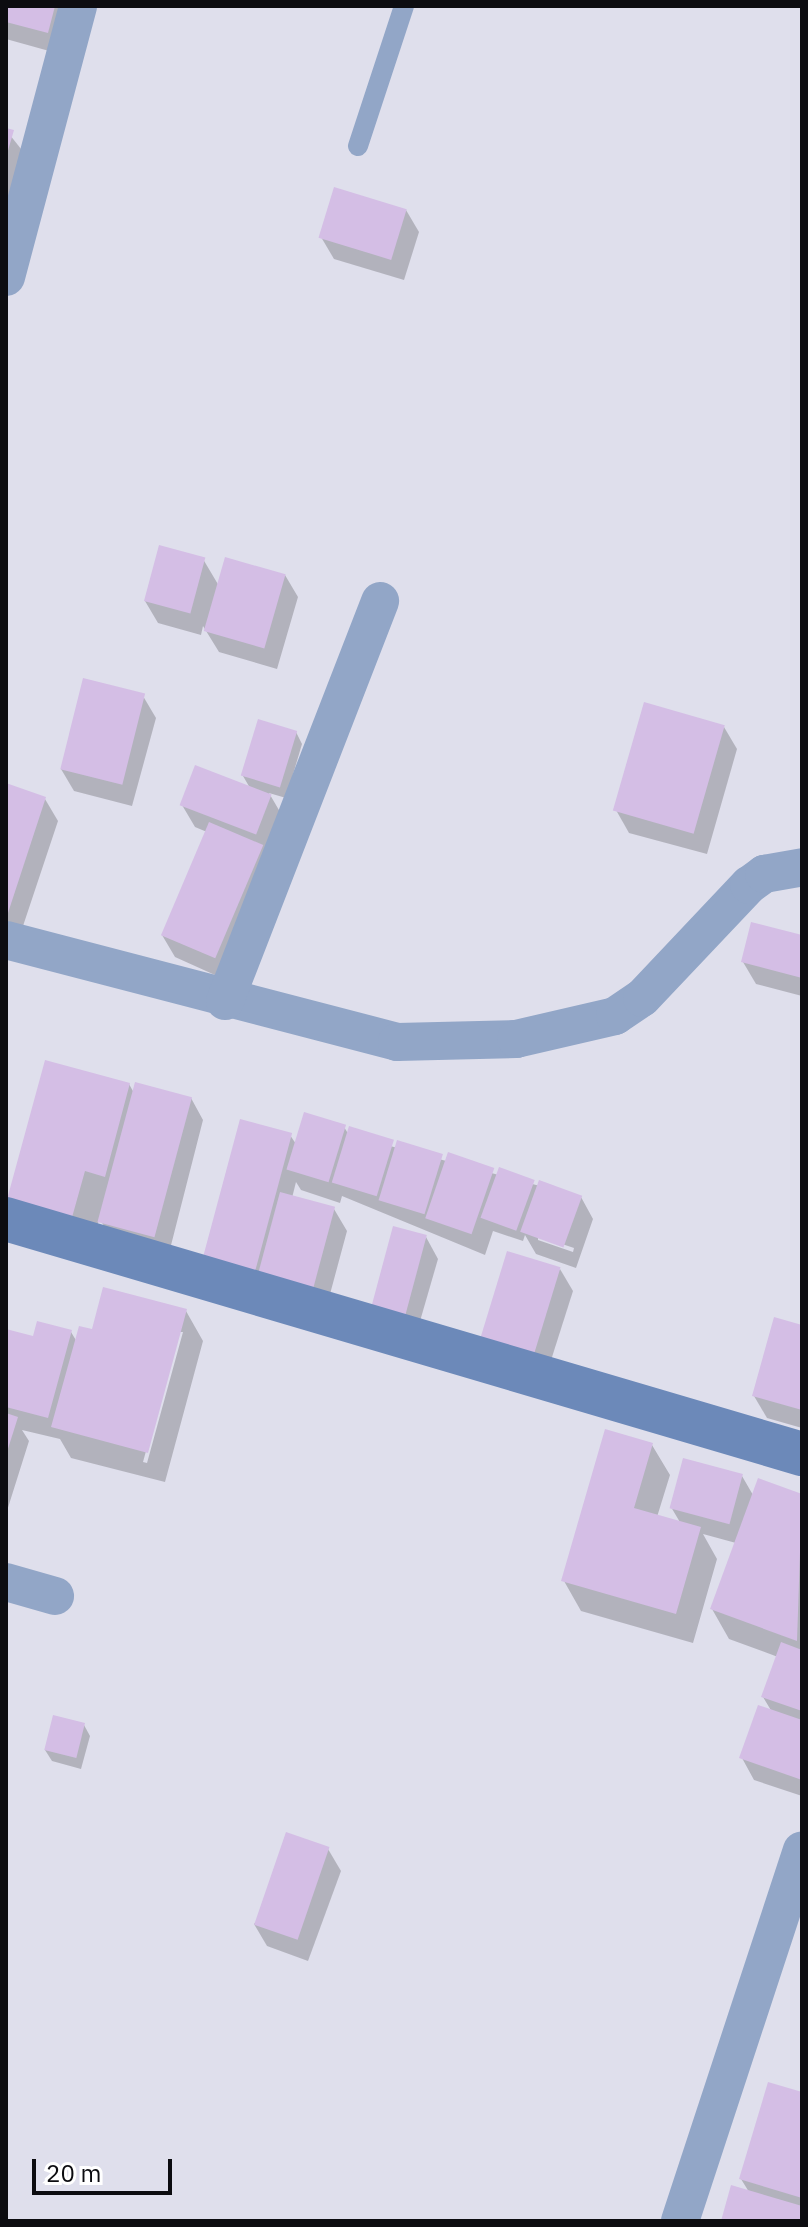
<!DOCTYPE html>
<style>
body{margin:0}
#map{position:relative;width:808px;height:2227px;overflow:hidden;background:#dfdfec;font-family:"IBM Plex Sans",sans-serif}
div>[style]{position:absolute}
[style*='--x']{left:calc(var(--x)*1px);top:calc(var(--y)*1px);width:calc(var(--w)*1px);rotate:calc(var(--a)*1deg)}
.shadow>*{inset:0;background:#0003}
.building>*{inset:0;background:#d4bee5;transform-origin:0 0}
.lane>*{height:20px;margin:-10px;padding:0 10px;transform-origin:10px;border-radius:10px;background:#92a6c7}
.street>*{height:38px;margin:-19px;padding:0 19px;transform-origin:19px;border-radius:19px;background:#92a6c7}
.secondary>*{height:44px;margin:-22px;padding:0 22px;transform-origin:22px;border-radius:22px;background:#6c89b9}
span{translate:-50% -50%;white-space:nowrap;text-align:center;line-height:1.15;-webkit-text-stroke:7px #fff;paint-order:stroke}
.frame{position:absolute;inset:0;border:8px solid #0c0c10;pointer-events:none}
.scale{position:absolute;left:32px;top:2159px;width:140px;height:36px;box-sizing:border-box;border:4px solid #0c0c10;border-top:0;padding-left:10px;font-size:24px;line-height:28px;white-space:nowrap;color:#0c0c10;-webkit-text-stroke:6px #fff;paint-order:stroke}
</style>
<div id="map">
<div class="shadow">
<i style="clip-path:polygon(6px 6px,73px 6px,60px 54px,6px 39px)"></i>
<i style="clip-path:polygon(6px 130px,25px 154px,12px 198px,6px 196px)"></i>
<i style="clip-path:polygon(406px 210px,419px 232px,404px 280px,334px 259px,321px 237px)"></i>
<i style="clip-path:polygon(203px 559px,219px 586px,285px 575px,298px 597px,277px 669px,219px 652px,203px 626px,201px 635px,158px 623px,145px 601px)"></i>
<i style="clip-path:polygon(143px 696px,156px 718px,132px 806px,74px 791px,61px 769px)"></i>
<i style="clip-path:polygon(724px 727px,737px 749px,707px 854px,629px 833px,616px 810px)"></i>
<i style="clip-path:polygon(296px 732px,302px 744px,286px 798px,269px 793px,283px 817px,226px 980px,175px 957px,162px 935px,207px 832px,195px 827px,182px 805px,250px 788px,243px 776px)"></i>
<i style="clip-path:polygon(6px 785px,45px 799px,58px 821px,16px 947px,6px 944px)"></i>
<i style="clip-path:polygon(802px 937px,802px 996px,756px 984px,743px 962px)"></i>
<i style="clip-path:polygon(129px 1084px,134px 1093px,191px 1098px,203px 1120px,168px 1257px,114px 1243px,101px 1221px,106px 1202px,88px 1250px,8px 1203px)"></i>
<i style="clip-path:polygon(evenodd,344px 1127px,349px 1135px,581px 1197px,593px 1219px,576px 1268px,536px 1254px,525px 1235px,523px 1241px,493px 1231px,485px 1255px,342px 1196px,340px 1203px,301px 1190px,296px 1182px,292px 1198px,334px 1209px,347px 1231px,326px 1309px,214px 1286px,290px 1135px,296px 1144px,344px 1127px,538px 1236px,574px 1248px,573px 1252px,538px 1240px,538px 1236px)"></i>
<i style="clip-path:polygon(426px 1237px,438px 1259px,416px 1335px,384px 1327px)"></i>
<i style="clip-path:polygon(560px 1269px,573px 1291px,546px 1376px,495px 1361px)"></i>
<i style="clip-path:polygon(evenodd,186px 1311px,203px 1341px,165px 1482px,71px 1458px,60px 1439px,22px 1430px,29px 1441px,6px 1514px,6px 1331px,34px 1338px,71px 1332px,77px 1342px,93px 1331px,186px 1311px,179px 1332px,183px 1332px,147px 1463px,143px 1462px,179px 1332px)"></i>
<i style="clip-path:polygon(802px 1327px,802px 1428px,767px 1418px,754px 1396px)"></i>
<i style="clip-path:polygon(652px 1445px,670px 1475px,657px 1517px,681px 1524px,671px 1507px,742px 1476px,753px 1495px,759px 1480px,802px 1496px,802px 1796px,754px 1780px,742px 1758px,772px 1712px,763px 1697px,778px 1657px,729px 1639px,712px 1609px,736px 1543px,703px 1534px,717px 1559px,693px 1643px,581px 1611px,564px 1581px)"></i>
<i style="clip-path:polygon(84px 1725px,90px 1736px,81px 1769px,52px 1761px,45px 1750px)"></i>
<i style="clip-path:polygon(328px 1849px,341px 1871px,308px 1961px,267px 1946px,254px 1924px)"></i>
<i style="clip-path:polygon(802px 2094px,802px 2221px,723px 2221px,749px 2192px,741px 2179px)"></i>
</div>
<div class="building">
<i style="clip-path:polygon(6px 6px,55px 6px,48px 33px,6px 22px)"></i>
<i style="clip-path:polygon(6px 128px,14px 130px,7px 154px,6px 154px)"></i>
<i style="left:334px;top:187px;width:76px;height:53px;rotate:17deg"></i>
<i style="left:159px;top:545px;width:48px;height:58px;rotate:15deg"></i>
<i style="left:225px;top:557px;width:63px;height:77px;rotate:16deg"></i>
<i style="left:83px;top:678px;width:64px;height:94px;rotate:14deg"></i>
<i style="left:644px;top:702px;width:84px;height:113px;rotate:16deg"></i>
<i style="left:258px;top:719px;width:41px;height:59px;rotate:17deg"></i>
<i style="left:195px;top:765px;width:82px;height:43px;rotate:21deg"></i>
<i style="clip-path:polygon(6px 783px,46px 797px,7px 916px,6px 916px)"></i>
<i style="left:209px;top:822px;width:59px;height:123px;rotate:23deg"></i>
<i style="clip-path:polygon(751px 922px,802px 935px,802px 978px,741px 962px)"></i>
<i style="clip-path:polygon(45px 1060px,130px 1083px,105px 1177px,85px 1171px,71px 1221px,6px 1203px)"></i>
<i style="left:135px;top:1082px;width:59px;height:145px;rotate:15deg"></i>
<i style="left:304px;top:1112px;width:44px;height:60px;rotate:17deg"></i>
<i style="left:240px;top:1119px;width:54px;height:150px;rotate:15deg"></i>
<i style="left:349px;top:1126px;width:47px;height:59px;rotate:17deg"></i>
<i style="left:397px;top:1140px;width:48px;height:63px;rotate:17deg"></i>
<i style="left:448px;top:1152px;width:49px;height:70px;rotate:19deg"></i>
<i style="left:499px;top:1167px;width:38px;height:54px;rotate:20deg"></i>
<i style="left:539px;top:1180px;width:46px;height:55px;rotate:20deg"></i>
<i style="left:280px;top:1192px;width:57px;height:84px;rotate:15deg"></i>
<i style="left:393px;top:1226px;width:35px;height:83px;rotate:15deg"></i>
<i style="left:507px;top:1251px;width:56px;height:92px;rotate:17deg"></i>
<i style="clip-path:polygon(103px 1287px,187px 1309px,148px 1453px,51px 1427px,79px 1326px,92px 1329px)"></i>
<i style="clip-path:polygon(774px 1317px,802px 1325px,802px 1410px,752px 1396px)"></i>
<i style="clip-path:polygon(37px 1321px,72px 1330px,48px 1418px,6px 1407px,6px 1329px,33px 1336px)"></i>
<i style="clip-path:polygon(6px 1413px,18px 1417px,7px 1452px,6px 1452px)"></i>
<i style="clip-path:polygon(605px 1429px,653px 1443px,634px 1508px,701px 1527px,676px 1614px,561px 1581px)"></i>
<i style="left:683px;top:1458px;width:62px;height:52px;rotate:15deg"></i>
<i style="clip-path:polygon(758px 1478px,802px 1494px,797px 1641px,710px 1609px)"></i>
<i style="clip-path:polygon(781px 1642px,802px 1650px,802px 1711px,761px 1697px)"></i>
<i style="clip-path:polygon(758px 1705px,802px 1720px,802px 1780px,739px 1758px)"></i>
<i style="left:53px;top:1715px;width:33px;height:36px;rotate:14deg"></i>
<i style="left:286px;top:1832px;width:46px;height:98px;rotate:19deg"></i>
<i style="clip-path:polygon(768px 2082px,802px 2092px,802px 2198px,739px 2179px)"></i>
<i style="clip-path:polygon(731px 2185px,802px 2206px,802px 2221px,721px 2221px)"></i>
</div>
<div class="lane">
<i style="--x:358;--y:146;--w:147;--a:-71.8"></i>
</div>
<div class="street">
<i style="--x:6;--y:277;--w:280;--a:-75.1"></i>
<i style="--x:6;--y:940;--w:404;--a:14.6"></i>
<i style="--x:397;--y:1042;--w:119;--a:-1.4"></i>
<i style="--x:516;--y:1039;--w:102;--a:-13.1"></i>
<i style="--x:615;--y:1016;--w:32;--a:-34"></i>
<i style="--x:642;--y:998;--w:156;--a:-46.6"></i>
<i style="--x:749;--y:885;--w:19;--a:-36"></i>
<i style="--x:764;--y:874;--w:39;--a:-10"></i>
<i style="--x:225;--y:1001;--w:429;--a:-68.8"></i>
<i style="--x:6;--y:1582;--w:51;--a:15.9"></i>
<i style="--x:680;--y:2221;--w:390;--a:-71.8"></i>
</div>
<div class="secondary">
<i style="--x:6;--y:1219;--w:830;--a:16.45"></i>
</div>
<div class="frame"></div>
<div class="scale">20 m</div>
</div>
